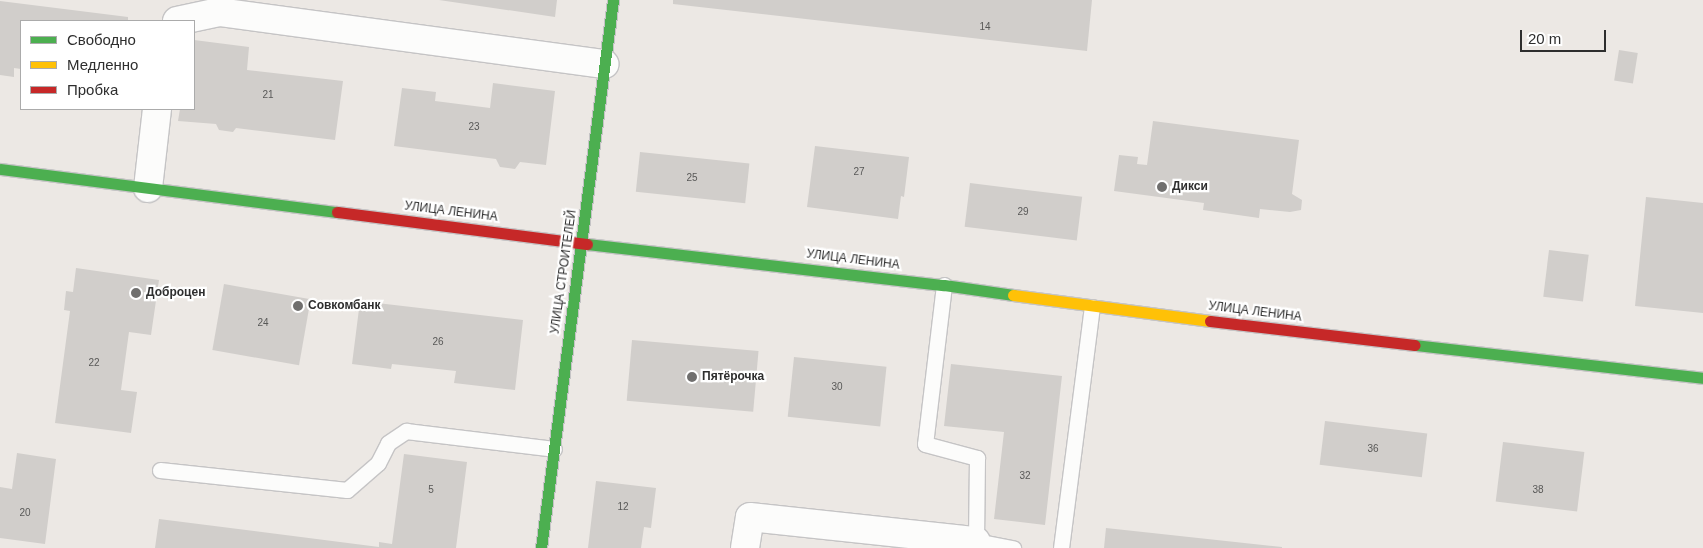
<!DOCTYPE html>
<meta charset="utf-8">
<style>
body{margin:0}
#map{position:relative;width:1703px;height:548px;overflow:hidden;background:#ece8e4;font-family:Helvetica,sans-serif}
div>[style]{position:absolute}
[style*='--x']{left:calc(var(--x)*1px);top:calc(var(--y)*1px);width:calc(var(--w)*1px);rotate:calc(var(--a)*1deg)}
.building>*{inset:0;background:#d1cecb;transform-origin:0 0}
.roads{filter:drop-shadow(1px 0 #c5c4c5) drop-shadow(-1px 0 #c5c4c5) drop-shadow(0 1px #c5c4c5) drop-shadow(0 -1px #c5c4c5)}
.lane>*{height:15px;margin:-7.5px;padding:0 7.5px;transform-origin:7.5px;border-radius:7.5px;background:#fcfcfb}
.street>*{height:28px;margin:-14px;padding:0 14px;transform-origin:14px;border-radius:14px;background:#fcfcfb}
.fast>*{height:11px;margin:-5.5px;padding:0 5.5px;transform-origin:5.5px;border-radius:5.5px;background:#4caf50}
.slow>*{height:11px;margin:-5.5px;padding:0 5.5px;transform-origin:5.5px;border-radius:5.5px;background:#ffc107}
.jam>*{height:11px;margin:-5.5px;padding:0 5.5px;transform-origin:5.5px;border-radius:5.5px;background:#c62828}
.dots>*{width:14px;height:14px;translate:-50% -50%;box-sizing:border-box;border:2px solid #fff;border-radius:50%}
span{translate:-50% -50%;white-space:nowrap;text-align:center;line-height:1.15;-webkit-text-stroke:4.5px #fff;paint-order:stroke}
.number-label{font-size:10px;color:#585857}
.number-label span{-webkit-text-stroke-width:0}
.poi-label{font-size:12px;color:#2e2e2e;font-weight:700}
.left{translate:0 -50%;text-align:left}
.street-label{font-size:12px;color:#2e2e2e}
.legend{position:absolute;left:20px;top:20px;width:175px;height:90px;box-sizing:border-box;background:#fff;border:1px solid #ababab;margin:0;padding:6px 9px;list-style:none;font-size:15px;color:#2e2e2e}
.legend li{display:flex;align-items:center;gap:10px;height:25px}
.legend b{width:25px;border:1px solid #ababab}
.scale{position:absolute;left:1520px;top:30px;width:86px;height:22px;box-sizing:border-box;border:2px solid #2e2e2e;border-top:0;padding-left:6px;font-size:15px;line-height:18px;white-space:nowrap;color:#2e2e2e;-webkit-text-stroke:4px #fff;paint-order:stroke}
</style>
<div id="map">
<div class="building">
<i style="clip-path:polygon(439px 0,557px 0,555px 17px)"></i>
<i style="clip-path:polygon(673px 0,1092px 0,1087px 51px,673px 4px)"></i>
<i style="clip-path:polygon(0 1px,128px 17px,128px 21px,21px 21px,21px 69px,14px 68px,14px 77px,0 75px)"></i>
<i style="clip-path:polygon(194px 40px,249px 47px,247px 70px,343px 81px,335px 140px,236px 128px,233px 132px,219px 130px,216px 124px,178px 121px,180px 109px,194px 109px)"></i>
<i style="left:1619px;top:50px;width:19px;height:31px;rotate:9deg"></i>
<i style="clip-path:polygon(493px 83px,555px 91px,546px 165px,520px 162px,515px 169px,500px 167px,496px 159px,394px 146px,402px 88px,436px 92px,435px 101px,490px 108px)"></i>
<i style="clip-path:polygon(1153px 121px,1299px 140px,1292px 194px,1302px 200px,1301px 210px,1290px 212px,1260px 209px,1259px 218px,1203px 210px,1204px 203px,1114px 191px,1119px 155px,1138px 157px,1137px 164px,1147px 165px)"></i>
<i style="clip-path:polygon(815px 146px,909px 157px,904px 197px,901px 196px,898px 219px,807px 207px)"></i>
<i style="left:640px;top:152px;width:110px;height:40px;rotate:6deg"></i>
<i style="left:970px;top:183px;width:113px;height:44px;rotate:7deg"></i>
<i style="clip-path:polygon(1646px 197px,1703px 203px,1703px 313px,1635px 306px)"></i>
<i style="left:1549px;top:250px;width:40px;height:47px;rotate:7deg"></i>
<i style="clip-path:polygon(76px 268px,159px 280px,151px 335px,129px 332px,121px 390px,137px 392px,131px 433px,55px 423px,70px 311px,64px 310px,66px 291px,73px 292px)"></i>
<i style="left:224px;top:284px;width:88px;height:67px;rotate:10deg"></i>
<i style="clip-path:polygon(360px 301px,523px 320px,515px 390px,454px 383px,456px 371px,392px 364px,391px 369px,352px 364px)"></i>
<i style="left:632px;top:340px;width:127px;height:61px;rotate:5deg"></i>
<i style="left:794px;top:357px;width:93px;height:60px;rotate:6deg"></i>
<i style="clip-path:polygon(951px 364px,1062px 376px,1045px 525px,994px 519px,1004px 432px,944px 426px)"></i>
<i style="left:1325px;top:421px;width:103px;height:44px;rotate:7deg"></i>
<i style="left:1503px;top:442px;width:82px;height:60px;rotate:7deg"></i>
<i style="clip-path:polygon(17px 453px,56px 459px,45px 544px,0 538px,0 487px,12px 489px)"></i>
<i style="clip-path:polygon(404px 454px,467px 462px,456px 548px,155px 548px,159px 519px,379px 547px,379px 542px,392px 544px)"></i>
<i style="clip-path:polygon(596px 481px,656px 488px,651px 528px,644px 527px,641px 548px,588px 548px)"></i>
<i style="clip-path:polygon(1106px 528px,1282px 547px,1282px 548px,1104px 548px)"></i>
</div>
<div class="roads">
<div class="lane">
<i style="--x:944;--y:285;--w:160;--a:96.8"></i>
<i style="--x:925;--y:444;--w:54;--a:15.1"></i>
<i style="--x:977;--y:458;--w:83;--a:90.7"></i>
<i style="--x:976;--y:541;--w:38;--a:11"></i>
<i style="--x:160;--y:470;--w:188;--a:6.1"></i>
<i style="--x:347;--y:490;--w:41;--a:-41.1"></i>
<i style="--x:378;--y:463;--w:22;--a:-63"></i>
<i style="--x:388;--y:443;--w:22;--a:-34"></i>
<i style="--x:406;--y:431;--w:149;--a:6.9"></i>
<i style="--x:1061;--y:548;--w:243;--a:-82.7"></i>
</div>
<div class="street">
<i style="--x:177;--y:21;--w:43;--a:-12.1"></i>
<i style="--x:219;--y:12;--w:389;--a:7.7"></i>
<i style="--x:148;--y:188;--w:80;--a:-83.5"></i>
<i style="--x:745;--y:548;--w:31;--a:-81"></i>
<i style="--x:750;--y:517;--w:227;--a:6.1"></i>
</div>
<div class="fast">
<i style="--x:0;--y:169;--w:340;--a:7.3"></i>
<i style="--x:587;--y:244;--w:359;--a:6.6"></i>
<i style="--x:944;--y:285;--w:70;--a:8.2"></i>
<i style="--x:1415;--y:345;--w:290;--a:6.5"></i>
<i style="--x:541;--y:548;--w:553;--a:-82.51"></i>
</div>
<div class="slow">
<i style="--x:1013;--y:295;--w:199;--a:7.5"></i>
</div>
<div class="jam">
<i style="--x:337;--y:212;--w:252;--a:7.3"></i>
<i style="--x:1210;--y:321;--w:206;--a:6.7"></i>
</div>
</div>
<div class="dots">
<i style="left:1162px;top:187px;background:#706f6e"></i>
<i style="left:136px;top:293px;background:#706f6e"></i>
<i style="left:298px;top:306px;background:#706f6e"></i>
<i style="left:692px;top:377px;background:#706f6e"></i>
</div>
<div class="number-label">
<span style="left:985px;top:27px">14</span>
<span style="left:268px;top:95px">21</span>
<span style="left:474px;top:127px">23</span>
<span style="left:859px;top:172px">27</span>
<span style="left:692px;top:178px">25</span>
<span style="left:1023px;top:212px">29</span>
<span style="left:263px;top:323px">24</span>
<span style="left:438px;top:342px">26</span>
<span style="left:94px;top:363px">22</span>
<span style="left:837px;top:387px">30</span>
<span style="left:1373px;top:449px">36</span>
<span style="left:1025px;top:476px">32</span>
<span style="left:431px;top:490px">5</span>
<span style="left:1538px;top:490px">38</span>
<span style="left:623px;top:507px">12</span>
<span style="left:25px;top:513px">20</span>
</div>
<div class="poi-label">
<span class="left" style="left:1172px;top:187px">Дикси</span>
<span class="left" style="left:146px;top:293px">Доброцен</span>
<span class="left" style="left:308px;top:306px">Совкомбанк</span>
<span class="left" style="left:702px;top:377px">Пятёрочка</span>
</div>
<div class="street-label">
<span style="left:451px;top:212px;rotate:7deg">УЛИЦА ЛЕНИНА</span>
<span style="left:853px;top:260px;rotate:7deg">УЛИЦА ЛЕНИНА</span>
<span style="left:564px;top:272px;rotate:-82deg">УЛИЦА СТРОИТЕЛЕЙ</span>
<span style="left:1255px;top:312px;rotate:7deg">УЛИЦА ЛЕНИНА</span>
</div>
<ul class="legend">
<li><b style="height:6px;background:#4caf50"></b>Свободно</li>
<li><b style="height:6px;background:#ffc107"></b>Медленно</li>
<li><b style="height:6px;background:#c62828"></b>Пробка</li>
</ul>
<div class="scale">20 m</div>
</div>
